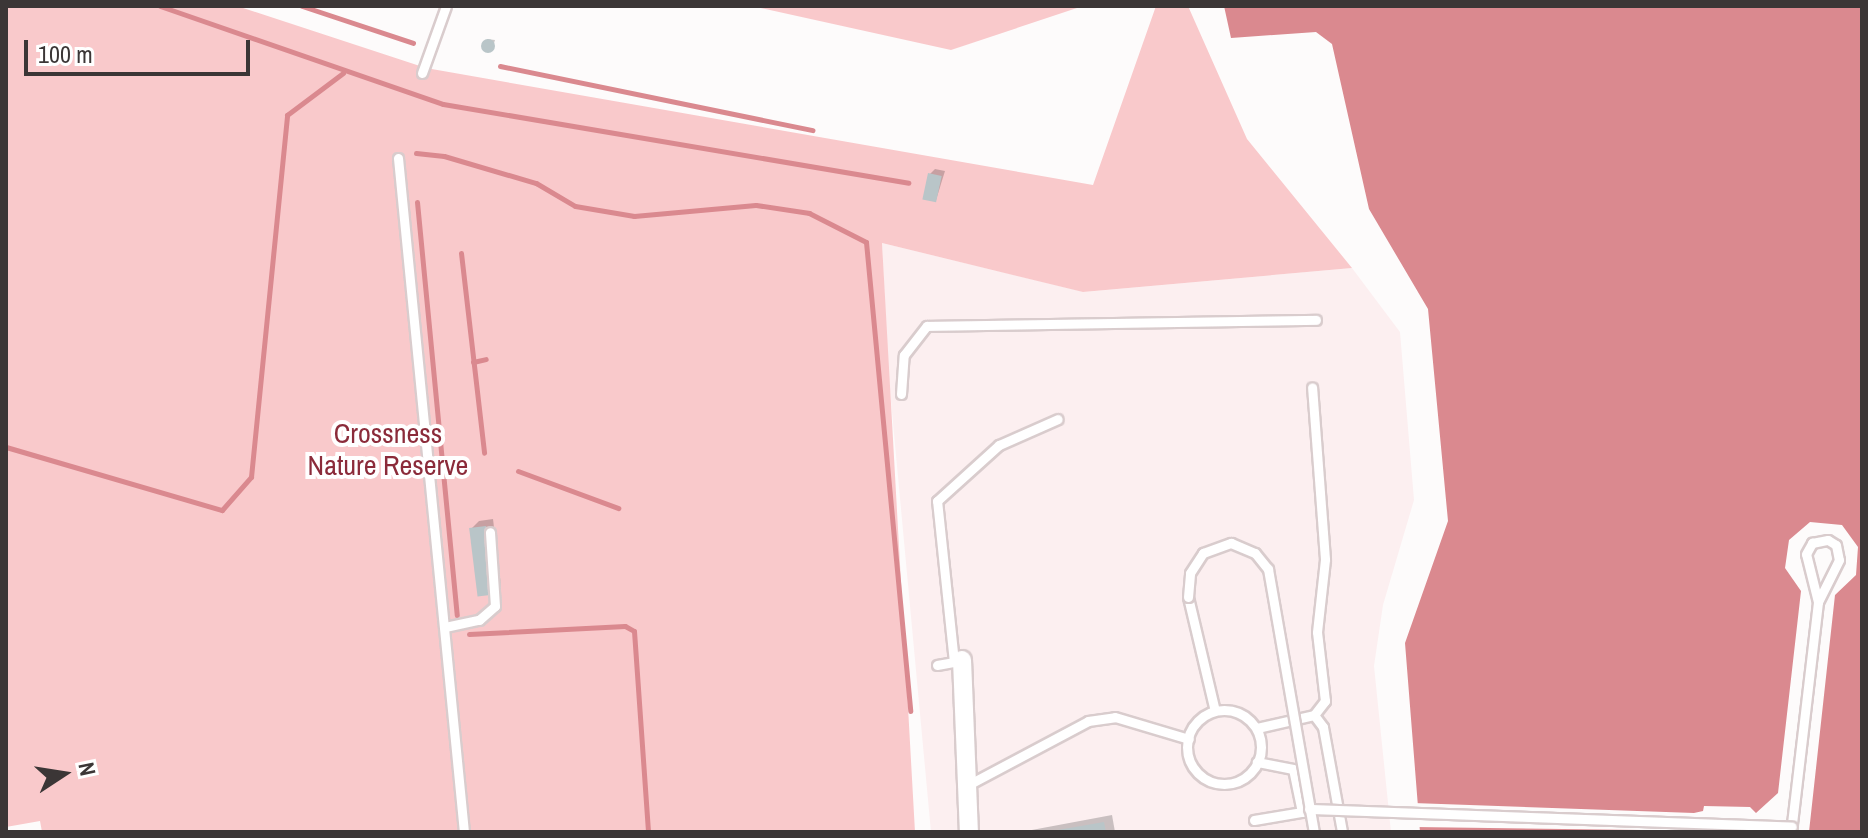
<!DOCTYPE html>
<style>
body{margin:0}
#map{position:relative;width:1868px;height:838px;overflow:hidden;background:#fdfbfb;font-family:"Archivo Narrow",sans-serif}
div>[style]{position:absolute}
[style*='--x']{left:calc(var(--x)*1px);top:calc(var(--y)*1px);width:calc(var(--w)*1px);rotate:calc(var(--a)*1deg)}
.built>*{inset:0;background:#fceff0}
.green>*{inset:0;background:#f9c9cb}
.water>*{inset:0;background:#da898f}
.pier>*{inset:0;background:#fdfbfb}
.shadow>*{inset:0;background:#0003}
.stream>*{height:5px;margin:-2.5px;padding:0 2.5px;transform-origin:2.5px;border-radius:2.5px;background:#da898f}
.building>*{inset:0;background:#b9c5c8;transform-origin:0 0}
.round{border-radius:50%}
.roads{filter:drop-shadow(2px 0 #d9cccd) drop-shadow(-2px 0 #d9cccd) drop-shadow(0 2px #d9cccd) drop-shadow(0 -2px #d9cccd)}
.service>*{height:9px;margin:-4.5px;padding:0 4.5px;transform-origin:4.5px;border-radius:4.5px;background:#fff}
.service>.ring{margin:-4.5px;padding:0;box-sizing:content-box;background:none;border:9px solid #fff;border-radius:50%}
.minor>*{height:18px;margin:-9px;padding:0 9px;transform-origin:9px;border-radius:9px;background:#fff}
.bridges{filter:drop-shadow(2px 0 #d9cccd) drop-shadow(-2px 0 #d9cccd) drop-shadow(0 2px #d9cccd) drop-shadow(0 -2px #d9cccd)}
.service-bridge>*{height:9px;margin:-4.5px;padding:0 4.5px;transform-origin:4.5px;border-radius:4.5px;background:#fff}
span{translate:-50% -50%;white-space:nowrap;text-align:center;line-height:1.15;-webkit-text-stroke:8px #fff;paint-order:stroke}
.park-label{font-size:28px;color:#8b2b3a}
.frame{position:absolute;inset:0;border:8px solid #3b3636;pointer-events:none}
.north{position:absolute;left:24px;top:734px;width:80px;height:80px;-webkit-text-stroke:6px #fff;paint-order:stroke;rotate:78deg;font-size:22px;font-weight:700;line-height:32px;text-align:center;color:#3b3636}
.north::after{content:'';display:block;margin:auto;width:28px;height:36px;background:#3b3636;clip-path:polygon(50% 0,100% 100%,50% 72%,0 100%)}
.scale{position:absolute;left:24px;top:40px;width:226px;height:36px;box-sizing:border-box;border:4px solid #3b3636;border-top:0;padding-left:10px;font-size:24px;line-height:28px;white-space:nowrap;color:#3b3636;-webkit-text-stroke:6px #fff;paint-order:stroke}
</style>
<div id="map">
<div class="built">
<i style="clip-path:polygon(882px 243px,1084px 292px,1352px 268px,1400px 332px,1414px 500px,1383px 605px,1374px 666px,1391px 832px,931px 832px,888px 369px)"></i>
</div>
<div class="green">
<i style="clip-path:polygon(6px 6px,237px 6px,426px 68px,1093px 185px,1156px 6px,1188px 6px,1247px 139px,1352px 268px,1083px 292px,882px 243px,915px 832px,42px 832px,40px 821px,6px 827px)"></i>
<i style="clip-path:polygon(752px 6px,1083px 6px,951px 50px)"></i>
</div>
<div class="water">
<i style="clip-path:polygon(1224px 6px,1862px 6px,1862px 832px,1420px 832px,1405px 643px,1448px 521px,1428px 309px,1369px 209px,1332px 44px,1316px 32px,1231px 38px)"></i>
</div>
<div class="pier">
<i style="clip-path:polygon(1810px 522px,1842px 525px,1858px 547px,1856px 575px,1835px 595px,1809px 832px,1415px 827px,1413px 803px,1694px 813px,1703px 811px,1704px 806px,1750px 807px,1756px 813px,1778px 793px,1801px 591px,1785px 568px,1789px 540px)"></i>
</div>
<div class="shadow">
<i style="clip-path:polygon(487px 39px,495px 40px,492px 50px,484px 49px)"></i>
<i style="clip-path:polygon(935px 169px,945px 171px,936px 200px,930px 174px)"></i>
<i style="clip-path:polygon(493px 519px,501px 586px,493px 594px,471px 529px,479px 521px)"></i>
<i style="clip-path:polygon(1112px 815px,1115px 832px,1021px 832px)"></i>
</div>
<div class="stream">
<i style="--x:160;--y:6;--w:299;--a:19.1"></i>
<i style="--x:443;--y:104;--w:472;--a:9.6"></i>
<i style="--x:302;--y:6;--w:117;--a:18.4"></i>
<i style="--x:500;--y:66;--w:319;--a:11.6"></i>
<i style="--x:416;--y:153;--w:28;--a:6"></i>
<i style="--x:444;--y:156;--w:96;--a:16.4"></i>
<i style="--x:536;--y:183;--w:45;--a:30.5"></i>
<i style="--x:575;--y:206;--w:60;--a:9.6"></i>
<i style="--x:634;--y:216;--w:122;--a:-5.2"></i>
<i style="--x:756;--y:205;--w:54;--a:8.6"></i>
<i style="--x:809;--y:213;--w:64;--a:27"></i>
<i style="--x:866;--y:242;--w:471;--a:84.6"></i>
<i style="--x:417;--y:202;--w:415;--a:84.5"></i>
<i style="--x:461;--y:253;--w:201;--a:83.4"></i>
<i style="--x:473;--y:362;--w:13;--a:-13"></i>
<i style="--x:6;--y:447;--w:225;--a:16.3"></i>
<i style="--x:222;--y:510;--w:44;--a:-48.7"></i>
<i style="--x:251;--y:477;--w:364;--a:-84.3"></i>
<i style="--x:287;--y:115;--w:70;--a:-36.9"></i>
<i style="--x:518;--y:471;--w:107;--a:20.3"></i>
<i style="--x:469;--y:634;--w:156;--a:-2.9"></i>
<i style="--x:625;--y:626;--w:10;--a:29"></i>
<i style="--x:634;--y:631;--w:201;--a:86"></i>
</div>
<div class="building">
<i class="round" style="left:481px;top:39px;width:14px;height:14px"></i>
<i style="left:928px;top:173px;width:14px;height:27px;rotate:12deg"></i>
<i style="left:486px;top:526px;width:69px;height:17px;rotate:83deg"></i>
<i style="clip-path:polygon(1104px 822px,1106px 832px,1058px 832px,1058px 830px)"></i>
</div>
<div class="roads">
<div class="service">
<i style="--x:422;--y:73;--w:71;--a:-70.3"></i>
<i style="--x:398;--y:158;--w:677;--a:84.41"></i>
<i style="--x:901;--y:394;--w:39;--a:-86"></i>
<i style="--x:904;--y:355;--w:37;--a:-52"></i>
<i style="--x:927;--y:326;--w:389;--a:-0.9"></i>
<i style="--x:1188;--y:597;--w:117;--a:76.7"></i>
<i style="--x:445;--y:627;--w:35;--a:-12"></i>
<i style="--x:479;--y:620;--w:21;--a:-41"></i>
<i style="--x:495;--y:606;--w:74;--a:-93.9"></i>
<i style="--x:954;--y:662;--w:162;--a:-96"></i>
<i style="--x:937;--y:501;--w:84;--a:-42.1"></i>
<i style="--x:999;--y:445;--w:64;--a:-23.8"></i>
<i style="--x:937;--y:665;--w:22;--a:-10"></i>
<i class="ring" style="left:1187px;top:710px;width:65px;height:65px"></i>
<i style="--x:1314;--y:715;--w:15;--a:53"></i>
<i style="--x:1323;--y:727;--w:107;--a:79.7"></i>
<i style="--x:1257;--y:728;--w:58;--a:-12.8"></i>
<i style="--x:1314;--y:715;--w:18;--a:-52"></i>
<i style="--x:1325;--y:701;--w:69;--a:-96.6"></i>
<i style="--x:1317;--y:632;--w:73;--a:-83.7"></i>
<i style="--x:1325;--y:559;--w:172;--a:-94.3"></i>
<i style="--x:966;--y:786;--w:138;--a:-28"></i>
<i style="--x:1088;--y:721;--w:27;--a:-8"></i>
<i style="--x:1115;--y:717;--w:77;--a:16.6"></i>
<i style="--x:1254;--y:820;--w:49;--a:-9.5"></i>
<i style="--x:1302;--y:812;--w:44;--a:-101.8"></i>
<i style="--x:1293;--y:769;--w:37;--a:-169"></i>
<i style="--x:1791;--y:832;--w:232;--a:-83.3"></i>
<i style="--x:1818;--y:602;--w:49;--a:-104"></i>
<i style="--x:1806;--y:554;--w:13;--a:-61"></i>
<i style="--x:1812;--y:543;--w:16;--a:-11"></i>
<i style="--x:1828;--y:540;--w:9;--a:32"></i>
<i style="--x:1836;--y:545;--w:15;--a:79"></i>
<i style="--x:1839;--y:560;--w:47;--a:116.6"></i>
</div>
<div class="minor">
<i style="--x:962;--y:660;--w:172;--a:87.7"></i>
</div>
</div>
<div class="bridges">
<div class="service-bridge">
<i style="--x:1188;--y:597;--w:24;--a:-85"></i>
<i style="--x:1190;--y:573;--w:24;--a:-57"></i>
<i style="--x:1203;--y:553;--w:30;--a:-20"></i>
<i style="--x:1231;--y:543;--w:26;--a:23"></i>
<i style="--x:1255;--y:553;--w:21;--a:51"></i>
<i style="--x:1268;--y:569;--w:267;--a:80.1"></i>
<i style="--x:1309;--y:809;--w:483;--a:2.1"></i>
</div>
</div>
<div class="park-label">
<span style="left:388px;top:449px">Crossness<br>Nature Reserve</span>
</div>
<div class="frame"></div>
<div class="north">N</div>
<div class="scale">100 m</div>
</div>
